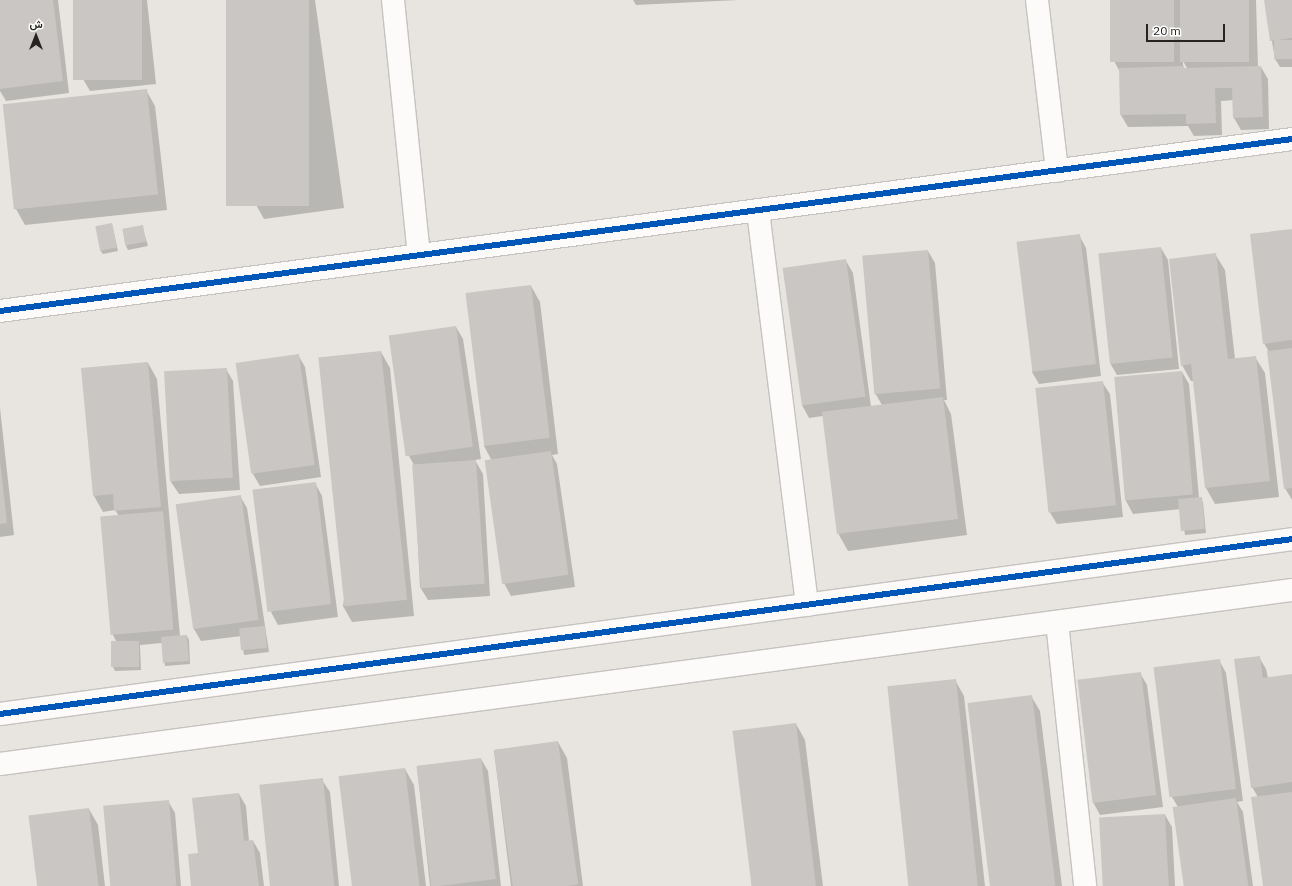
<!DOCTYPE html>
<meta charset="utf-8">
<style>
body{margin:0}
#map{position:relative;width:1292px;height:886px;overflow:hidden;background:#e8e5e0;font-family:"IBM Plex Sans",Vazirmatn,sans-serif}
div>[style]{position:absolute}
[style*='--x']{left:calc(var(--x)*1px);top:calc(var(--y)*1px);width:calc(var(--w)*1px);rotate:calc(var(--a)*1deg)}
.shadow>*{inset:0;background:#0003}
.building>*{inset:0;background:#c9c6c3;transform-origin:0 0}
.roads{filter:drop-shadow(1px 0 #c5c3bf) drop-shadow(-1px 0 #c5c3bf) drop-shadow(0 1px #c5c3bf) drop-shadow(0 -1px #c5c3bf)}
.minor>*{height:22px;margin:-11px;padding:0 11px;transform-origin:11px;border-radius:11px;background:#fcfbfa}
.cycleway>*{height:6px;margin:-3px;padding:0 3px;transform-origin:3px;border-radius:3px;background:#0057b8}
span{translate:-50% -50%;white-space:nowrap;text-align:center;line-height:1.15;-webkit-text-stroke:3px #fff;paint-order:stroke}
.north{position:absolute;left:16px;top:16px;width:40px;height:40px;-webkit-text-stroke:3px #fff;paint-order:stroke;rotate:0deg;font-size:11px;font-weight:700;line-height:16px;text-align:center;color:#262421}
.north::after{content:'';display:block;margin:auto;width:14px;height:18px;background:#262421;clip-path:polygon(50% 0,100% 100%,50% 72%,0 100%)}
.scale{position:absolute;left:1146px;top:24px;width:79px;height:18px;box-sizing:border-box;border:2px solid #262421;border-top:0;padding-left:5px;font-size:12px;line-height:14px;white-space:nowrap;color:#262421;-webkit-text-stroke:3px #fff;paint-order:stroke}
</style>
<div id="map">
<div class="shadow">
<i style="clip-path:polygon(0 0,58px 0,69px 93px,6px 101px,0 91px)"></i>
<i style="clip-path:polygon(74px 0,147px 0,156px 84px,90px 91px,83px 79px)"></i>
<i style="clip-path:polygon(227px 0,315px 0,344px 208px,264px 219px,255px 203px)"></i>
<i style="clip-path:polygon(633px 0,738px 0,636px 5px)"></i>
<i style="clip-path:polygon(evenodd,1111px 0,1256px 0,1258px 67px,1261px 67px,1268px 79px,1269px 129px,1241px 130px,1234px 118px,1234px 100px,1221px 101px,1222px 135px,1194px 136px,1188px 126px,1128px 127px,1121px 115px,1120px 72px,1114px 61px,1111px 0,1183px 61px,1187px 68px,1183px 68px,1183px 61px)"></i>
<i style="clip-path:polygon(1265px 0,1292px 0,1292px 67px,1280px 67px,1275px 59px)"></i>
<i style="clip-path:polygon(146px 90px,155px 106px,167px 210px,25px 225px,16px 209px)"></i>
<i style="clip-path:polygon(112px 224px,118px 251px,103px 254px,100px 250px)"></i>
<i style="clip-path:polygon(142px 226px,148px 246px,128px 250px,126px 246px)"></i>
<i style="clip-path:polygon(1292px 230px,1292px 500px,1285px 488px,1269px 352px,1264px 343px)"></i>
<i style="clip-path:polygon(1079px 235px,1086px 248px,1101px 376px,1039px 384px,1032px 372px)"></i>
<i style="clip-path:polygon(1161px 248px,1168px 260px,1179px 369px,1117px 375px,1110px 363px)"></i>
<i style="clip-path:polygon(928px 251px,935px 263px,947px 400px,944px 400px,951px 414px,967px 535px,848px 551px,839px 535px,823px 416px,809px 418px,802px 405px,846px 261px,853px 273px,871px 407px,882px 405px,875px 393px,863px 256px)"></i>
<i style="clip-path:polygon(1215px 254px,1225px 270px,1235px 359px,1255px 357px,1265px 373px,1279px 497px,1215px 504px,1206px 488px,1194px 381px,1191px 381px,1182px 365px)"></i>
<i style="clip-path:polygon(531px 286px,540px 302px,558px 454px,552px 455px,557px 464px,575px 587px,511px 596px,504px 583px,492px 461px,484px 446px)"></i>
<i style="clip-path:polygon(456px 327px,463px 339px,481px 459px,475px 460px,483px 474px,490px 596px,428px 600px,420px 587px,414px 465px,409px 456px,391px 337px)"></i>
<i style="clip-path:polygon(381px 352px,390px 368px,414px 616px,352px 622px,343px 606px)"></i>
<i style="clip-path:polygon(298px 355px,305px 367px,321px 477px,260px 486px,253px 474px)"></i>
<i style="clip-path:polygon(148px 363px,157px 379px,180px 636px,187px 636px,189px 640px,190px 664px,165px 666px,162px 643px,140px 645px,141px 670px,115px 671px,113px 667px,117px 643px,113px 635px,119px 516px,115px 510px,103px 512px,94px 496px,82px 369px)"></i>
<i style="clip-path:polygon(226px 369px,233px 381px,240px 490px,179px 494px,171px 482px)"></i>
<i style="clip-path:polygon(1182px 372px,1189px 384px,1199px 498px,1203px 502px,1206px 533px,1185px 535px,1181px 509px,1133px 514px,1126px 501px)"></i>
<i style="clip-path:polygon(1102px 382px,1110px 394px,1123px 517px,1057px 524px,1049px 511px)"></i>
<i style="clip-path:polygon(0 408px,14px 535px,0 537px)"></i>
<i style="clip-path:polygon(315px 483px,322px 496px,338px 617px,278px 625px,271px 612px)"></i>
<i style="clip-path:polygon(240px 496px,247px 508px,269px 652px,244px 655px,241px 636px,201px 641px,194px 629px)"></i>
<i style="clip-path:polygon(1259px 657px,1266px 669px,1268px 678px,1292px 675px,1292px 886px,1264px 886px,1258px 797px,1252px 787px)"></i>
<i style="clip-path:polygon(1219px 660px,1226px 673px,1243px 801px,1237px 802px,1243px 812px,1253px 886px,1185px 886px,1178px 807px,1172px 797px,1155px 669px)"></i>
<i style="clip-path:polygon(1140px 673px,1147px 685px,1163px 807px,1100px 815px,1093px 802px)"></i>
<i style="clip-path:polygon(955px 680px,964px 696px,985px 886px,910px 886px)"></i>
<i style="clip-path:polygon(1031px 696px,1040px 711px,1062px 886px,990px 886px)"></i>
<i style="clip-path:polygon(796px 724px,805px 740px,823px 886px,752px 886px)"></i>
<i style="clip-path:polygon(558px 742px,567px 758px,583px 886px,511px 886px,494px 750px)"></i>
<i style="clip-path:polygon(481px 759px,488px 771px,501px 886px,430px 886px,417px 766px)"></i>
<i style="clip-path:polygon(405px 769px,414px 785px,426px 886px,352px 886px)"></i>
<i style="clip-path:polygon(322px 780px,330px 792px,339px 886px,271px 886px)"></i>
<i style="clip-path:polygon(239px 794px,246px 806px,249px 841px,253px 841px,260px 853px,264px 886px,192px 886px,199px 854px)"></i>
<i style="clip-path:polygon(168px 801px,175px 813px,181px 886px,111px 886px)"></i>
<i style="clip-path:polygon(89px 809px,98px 825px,105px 886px,38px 886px)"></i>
<i style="clip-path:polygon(1165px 815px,1172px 827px,1175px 886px,1103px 886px)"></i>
</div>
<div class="building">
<i style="clip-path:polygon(0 0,53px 0,63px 81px,0 89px)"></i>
<i style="left:73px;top:0;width:69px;height:80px"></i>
<i style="left:226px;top:0;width:83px;height:206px"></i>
<i style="left:1110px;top:0;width:64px;height:62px"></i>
<i style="left:1180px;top:0;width:69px;height:62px"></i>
<i style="clip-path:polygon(1264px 0,1292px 0,1292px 38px,1270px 41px)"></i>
<i style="left:1292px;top:40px;width:19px;height:18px;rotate:90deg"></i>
<i style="clip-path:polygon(1184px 66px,1184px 68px,1261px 66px,1263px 117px,1233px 118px,1232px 88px,1215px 88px,1216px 123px,1186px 124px,1186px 114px,1120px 115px,1119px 68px)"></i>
<i style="left:147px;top:89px;width:106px;height:145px;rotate:84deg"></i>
<i style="left:112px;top:223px;width:25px;height:17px;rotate:79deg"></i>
<i style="left:143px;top:225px;width:17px;height:21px;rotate:80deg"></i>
<i style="clip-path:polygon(1292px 229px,1292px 340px,1263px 344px,1250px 234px)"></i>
<i style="left:1080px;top:234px;width:131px;height:64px;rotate:83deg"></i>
<i style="left:1161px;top:247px;width:111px;height:63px;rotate:84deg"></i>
<i style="left:928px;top:250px;width:139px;height:66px;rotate:85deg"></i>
<i style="clip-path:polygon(1216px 253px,1228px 359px,1256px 356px,1270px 481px,1205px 488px,1191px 364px,1181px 366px,1169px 259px)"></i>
<i style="left:846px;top:259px;width:139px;height:64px;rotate:82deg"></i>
<i style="left:531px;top:285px;width:154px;height:66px;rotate:83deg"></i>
<i style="left:456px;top:326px;width:122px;height:68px;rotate:82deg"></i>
<i style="clip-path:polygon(1292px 348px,1292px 488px,1284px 489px,1267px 351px)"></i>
<i style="left:381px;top:351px;width:250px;height:63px;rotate:84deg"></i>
<i style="left:299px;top:354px;width:112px;height:64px;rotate:82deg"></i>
<i style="clip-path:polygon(148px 362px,161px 507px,114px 511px,113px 494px,93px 496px,81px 368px)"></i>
<i style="left:227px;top:368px;width:110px;height:63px;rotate:87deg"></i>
<i style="left:1182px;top:371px;width:124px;height:68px;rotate:85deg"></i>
<i style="left:1103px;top:381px;width:125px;height:68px;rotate:84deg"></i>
<i style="left:943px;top:397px;width:123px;height:122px;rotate:83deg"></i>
<i style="left:551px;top:451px;width:125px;height:67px;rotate:82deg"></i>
<i style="left:476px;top:460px;width:124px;height:64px;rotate:86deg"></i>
<i style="clip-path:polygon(0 461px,7px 523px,0 524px)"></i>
<i style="left:316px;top:482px;width:123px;height:64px;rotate:83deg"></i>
<i style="left:241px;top:495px;width:126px;height:66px;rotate:82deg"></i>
<i style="left:1202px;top:497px;width:32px;height:24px;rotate:85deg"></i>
<i style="left:163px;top:511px;width:119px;height:63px;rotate:85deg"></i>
<i style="left:265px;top:626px;width:22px;height:26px;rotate:85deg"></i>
<i style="left:187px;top:635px;width:26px;height:26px;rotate:86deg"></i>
<i style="left:139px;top:641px;width:26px;height:28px;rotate:90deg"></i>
<i style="clip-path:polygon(1260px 656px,1263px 678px,1292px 674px,1292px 782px,1251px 788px,1234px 659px)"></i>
<i style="left:1220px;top:659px;width:131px;height:67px;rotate:83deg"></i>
<i style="left:1141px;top:672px;width:124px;height:64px;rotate:83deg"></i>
<i style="left:956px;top:679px;width:208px;height:69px;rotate:84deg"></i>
<i style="left:1032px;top:695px;width:192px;height:65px;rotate:83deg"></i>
<i style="left:796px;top:723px;width:164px;height:64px;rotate:83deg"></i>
<i style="left:558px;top:741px;width:145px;height:65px;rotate:82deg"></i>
<i style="left:481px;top:758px;width:122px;height:65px;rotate:83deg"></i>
<i style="left:405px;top:768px;width:119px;height:67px;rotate:83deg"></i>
<i style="left:323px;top:778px;width:109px;height:64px;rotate:84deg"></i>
<i style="clip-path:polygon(1292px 792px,1292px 886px,1263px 886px,1251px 797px)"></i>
<i style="clip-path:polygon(239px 793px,244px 841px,253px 840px,259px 886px,191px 886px,188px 854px,198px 853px,192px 798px)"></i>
<i style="left:1236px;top:798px;width:89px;height:64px;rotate:82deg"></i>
<i style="left:169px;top:800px;width:86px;height:66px;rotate:85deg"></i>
<i style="left:89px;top:808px;width:79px;height:61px;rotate:83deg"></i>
<i style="left:1165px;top:814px;width:72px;height:66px;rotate:87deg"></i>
</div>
<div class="roads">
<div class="minor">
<i style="--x:393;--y:0;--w:256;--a:84.2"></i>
<i style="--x:1037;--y:0;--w:172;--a:83.3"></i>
<i style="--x:758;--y:211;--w:397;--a:82.9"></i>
<i style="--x:0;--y:311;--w:1303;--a:-7.58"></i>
<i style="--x:1057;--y:622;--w:265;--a:83.9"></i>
<i style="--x:0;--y:714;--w:1304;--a:-7.71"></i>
<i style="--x:0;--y:764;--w:1304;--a:-7.67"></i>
</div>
</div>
<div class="cycleway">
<i style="--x:0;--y:311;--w:1303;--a:-7.58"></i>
<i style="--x:0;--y:714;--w:1304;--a:-7.71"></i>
</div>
<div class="north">ش</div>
<div class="scale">20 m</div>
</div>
